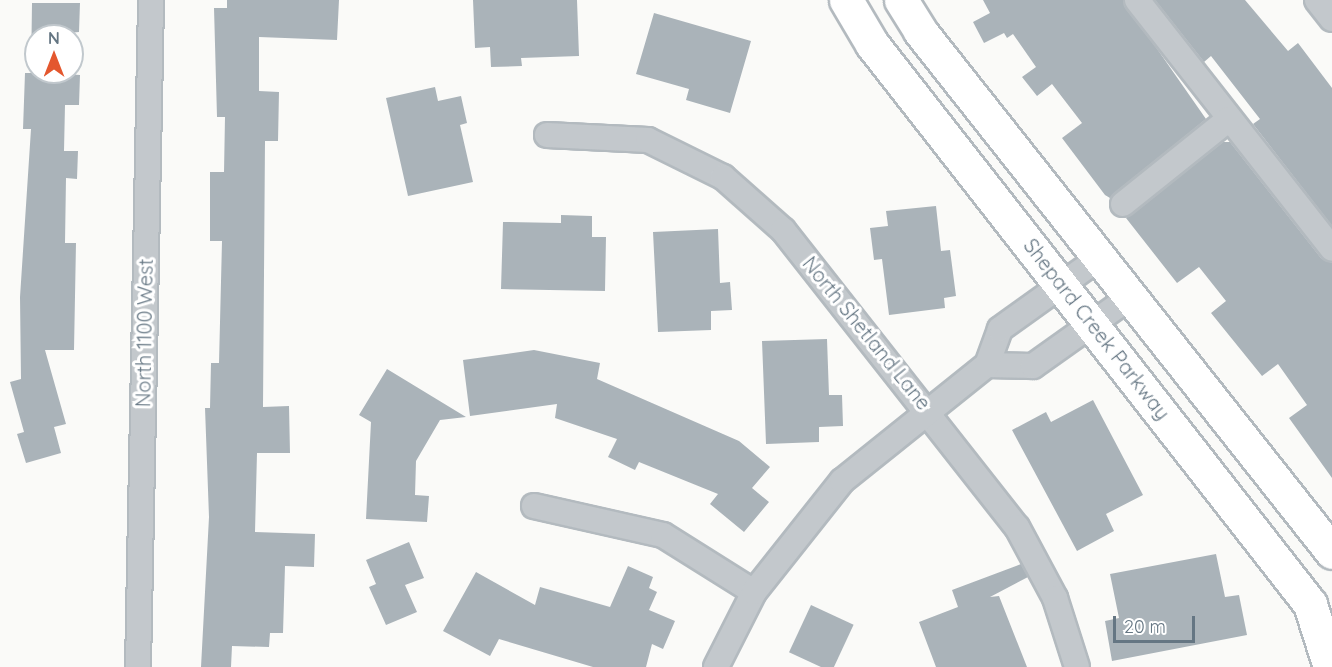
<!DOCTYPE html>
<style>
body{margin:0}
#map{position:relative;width:1332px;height:667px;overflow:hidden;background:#fafaf8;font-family:Quicksand,sans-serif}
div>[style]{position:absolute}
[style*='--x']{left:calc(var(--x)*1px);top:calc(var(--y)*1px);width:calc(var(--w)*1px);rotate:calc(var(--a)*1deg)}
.building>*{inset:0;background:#aab3b9;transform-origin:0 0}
.roads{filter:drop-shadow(2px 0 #b3babf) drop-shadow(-2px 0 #b3babf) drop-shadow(0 2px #b3babf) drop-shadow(0 -2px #b3babf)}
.street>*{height:24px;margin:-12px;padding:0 12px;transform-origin:12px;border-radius:12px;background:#c3c8cc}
.secondary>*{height:33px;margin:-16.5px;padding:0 16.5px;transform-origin:16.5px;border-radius:16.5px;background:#fff}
span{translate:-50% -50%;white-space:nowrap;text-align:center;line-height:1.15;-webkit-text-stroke:6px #fff;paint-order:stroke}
.street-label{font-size:20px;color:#657683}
.north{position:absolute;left:24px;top:24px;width:60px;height:60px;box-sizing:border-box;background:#fff;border:2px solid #c1c8cd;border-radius:50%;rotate:0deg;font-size:16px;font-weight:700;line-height:24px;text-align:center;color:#657683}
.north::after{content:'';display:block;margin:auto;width:21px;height:27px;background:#e4572e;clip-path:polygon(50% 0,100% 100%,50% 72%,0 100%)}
.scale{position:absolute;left:1113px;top:616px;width:82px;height:27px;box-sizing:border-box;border:3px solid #657683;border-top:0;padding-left:8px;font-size:18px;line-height:21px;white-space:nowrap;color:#657683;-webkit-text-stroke:4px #fff;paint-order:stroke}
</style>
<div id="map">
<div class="building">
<i style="clip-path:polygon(227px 0,339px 0,337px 40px,259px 37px,259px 91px,279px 92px,278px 141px,265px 141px,263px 407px,289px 406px,290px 453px,257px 453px,255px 532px,315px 534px,314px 567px,285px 566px,283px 633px,270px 633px,269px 647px,232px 646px,231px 667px,201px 667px,209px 517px,205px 408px,210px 408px,211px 363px,219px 363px,222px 241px,210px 241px,210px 172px,224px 172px,225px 117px,217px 117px,214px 8px,227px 8px)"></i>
<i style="clip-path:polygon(473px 0,577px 0,579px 56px,521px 58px,522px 66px,491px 67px,490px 47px,475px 48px)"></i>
<i style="clip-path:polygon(983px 0,1123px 0,1206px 119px,1110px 198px,1105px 195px,1062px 138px,1082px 123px,1052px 84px,1037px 96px,1022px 77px,1036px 67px,1013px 34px,1007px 38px,1004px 33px,984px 43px,973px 22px,990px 13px)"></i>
<i style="clip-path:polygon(1155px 0,1245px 0,1288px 51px,1298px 43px,1332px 88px,1332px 226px,1253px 124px,1260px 119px,1211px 56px,1204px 62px)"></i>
<i style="clip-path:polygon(32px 3px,80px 3px,79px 32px,36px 36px,36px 72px,80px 75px,79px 105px,65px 105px,64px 151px,78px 151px,77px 179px,66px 178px,65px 243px,76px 243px,74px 350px,45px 350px,66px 424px,54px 427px,61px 453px,26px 463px,17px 434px,24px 432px,10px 382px,21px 379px,20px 297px,31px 129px,23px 129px,25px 73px,31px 73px)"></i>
<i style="clip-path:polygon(654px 13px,751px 41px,730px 113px,686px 100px,689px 89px,636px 74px)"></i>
<i style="clip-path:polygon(435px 87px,438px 101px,461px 96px,467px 123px,460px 125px,473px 182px,408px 196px,386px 98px)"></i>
<i style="clip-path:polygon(1223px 142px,1230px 142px,1321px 258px,1332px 263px,1332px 478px,1289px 418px,1307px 405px,1278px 364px,1262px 376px,1211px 313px,1226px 301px,1199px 267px,1177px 283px,1126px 218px)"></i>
<i style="clip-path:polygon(936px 206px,941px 251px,950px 250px,956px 296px,944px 298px,945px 308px,889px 315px,882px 259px,874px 260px,870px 228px,888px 226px,886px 211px)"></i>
<i style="clip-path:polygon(561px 215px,592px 216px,592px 237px,606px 237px,605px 291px,501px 289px,503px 222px,561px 223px)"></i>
<i style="clip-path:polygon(718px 229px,720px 283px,730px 282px,732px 310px,711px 311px,711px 330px,658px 332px,653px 232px)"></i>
<i style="clip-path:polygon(827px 339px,829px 395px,842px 395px,843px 426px,819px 427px,819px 442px,766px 444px,762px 341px)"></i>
<i style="clip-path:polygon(534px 350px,600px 363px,597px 379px,739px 441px,770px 467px,752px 488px,769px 502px,744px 532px,710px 504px,718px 494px,639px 462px,635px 470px,608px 457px,617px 439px,555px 418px,557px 404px,470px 416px,463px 360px)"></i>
<i style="clip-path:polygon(387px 369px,466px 417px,440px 420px,416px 461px,415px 495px,429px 496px,427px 522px,366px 519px,371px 422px,359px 415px)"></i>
<i style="clip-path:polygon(1093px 400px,1143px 495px,1106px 514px,1114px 531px,1077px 551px,1012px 430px,1046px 412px,1051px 422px)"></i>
<i style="clip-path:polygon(409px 542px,424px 578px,405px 585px,417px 612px,386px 625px,369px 587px,376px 584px,366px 560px)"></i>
<i style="clip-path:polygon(1216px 554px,1225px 597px,1239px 595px,1247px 635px,1112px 661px,1105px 621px,1119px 618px,1110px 574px)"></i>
<i style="clip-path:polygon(1021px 564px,1028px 577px,990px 597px,999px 596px,1027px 667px,936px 667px,919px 622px,958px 607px,952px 590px)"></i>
<i style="clip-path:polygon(628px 566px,653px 577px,649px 588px,657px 592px,649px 610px,675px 621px,663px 649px,652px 644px,646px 667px,593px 667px,499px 639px,490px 656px,443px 631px,476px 572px,535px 605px,540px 587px,610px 607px)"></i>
<i style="left:811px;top:605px;width:47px;height:52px;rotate:25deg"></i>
</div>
<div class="roads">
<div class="street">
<i style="--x:1137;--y:0;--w:316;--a:51.9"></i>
<i style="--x:1317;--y:0;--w:24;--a:52"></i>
<i style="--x:547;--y:135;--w:101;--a:2.8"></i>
<i style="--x:648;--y:140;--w:84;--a:26.3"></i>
<i style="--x:723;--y:177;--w:80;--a:41.5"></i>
<i style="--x:783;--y:230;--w:378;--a:51.8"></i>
<i style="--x:1017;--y:527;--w:81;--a:61.8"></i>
<i style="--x:1055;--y:598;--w:72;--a:72.3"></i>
<i style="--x:1123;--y:204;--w:136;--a:-38.7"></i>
<i style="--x:987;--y:365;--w:46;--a:1.2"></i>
<i style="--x:1033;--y:366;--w:119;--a:-35.4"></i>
<i style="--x:534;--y:506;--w:132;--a:12.7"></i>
<i style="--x:663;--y:535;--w:107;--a:32.1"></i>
<i style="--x:138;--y:667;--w:667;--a:-88.88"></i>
<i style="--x:716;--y:667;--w:84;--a:-63.1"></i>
<i style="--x:754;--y:592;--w:142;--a:-51.6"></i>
<i style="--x:842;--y:481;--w:186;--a:-38.7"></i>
<i style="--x:987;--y:365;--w:38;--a:-70"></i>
<i style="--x:1000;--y:329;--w:122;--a:-35.6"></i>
</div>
<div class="secondary">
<i style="--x:846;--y:0;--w:51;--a:59.4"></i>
<i style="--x:872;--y:44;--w:711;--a:51.97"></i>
<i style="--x:1310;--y:604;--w:66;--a:72.4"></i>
<i style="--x:901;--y:0;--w:36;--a:58"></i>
<i style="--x:920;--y:31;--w:664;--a:51.66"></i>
</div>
</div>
<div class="street-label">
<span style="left:1097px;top:329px;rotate:52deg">Shepard Creek Parkway</span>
<span style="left:144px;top:333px;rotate:-89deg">North 1100 West</span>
<span style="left:867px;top:333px;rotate:51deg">North Shetland Lane</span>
</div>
<div class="north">N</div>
<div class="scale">20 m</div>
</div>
